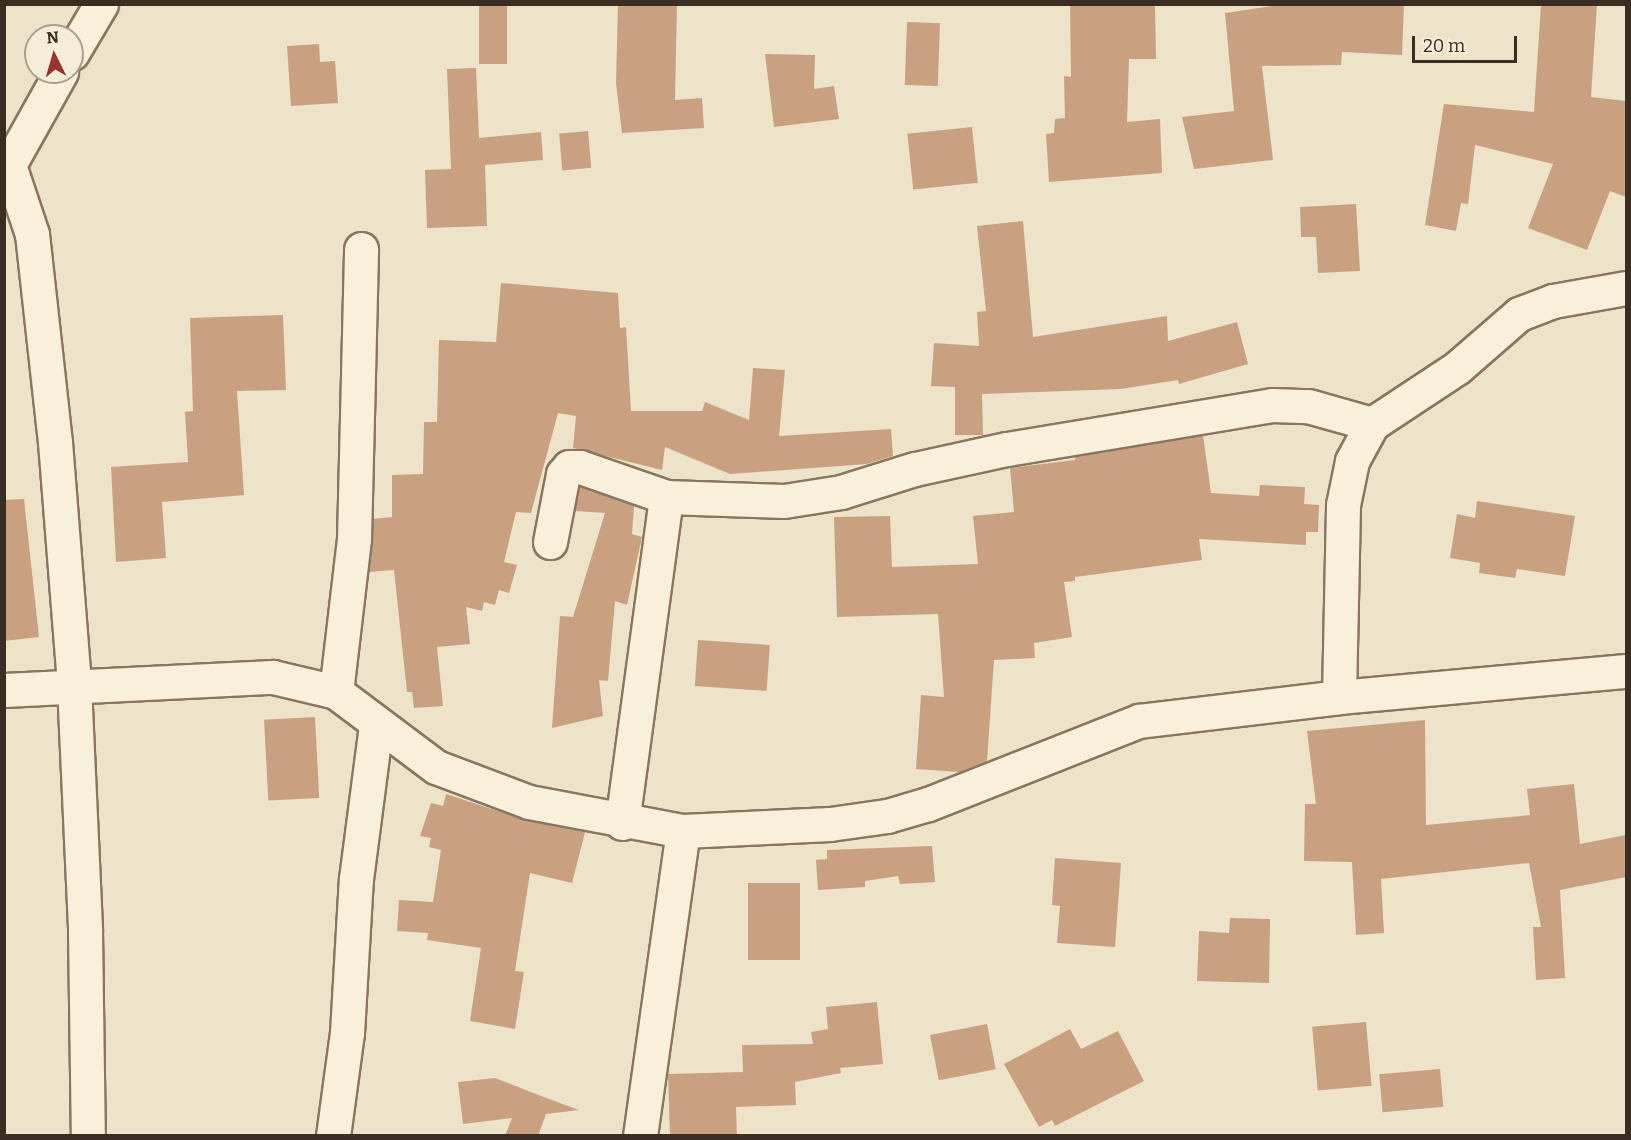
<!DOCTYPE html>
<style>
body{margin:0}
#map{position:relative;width:1631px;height:1140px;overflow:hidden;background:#ede3c8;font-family:Bitter,serif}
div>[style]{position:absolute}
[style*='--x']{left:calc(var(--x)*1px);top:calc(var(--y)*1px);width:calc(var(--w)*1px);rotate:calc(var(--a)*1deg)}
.building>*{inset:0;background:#c9a180;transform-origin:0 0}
.roads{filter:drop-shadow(2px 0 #88765e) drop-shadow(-2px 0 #88765e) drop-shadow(0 2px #88765e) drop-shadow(0 -2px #88765e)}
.street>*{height:33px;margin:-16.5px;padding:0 16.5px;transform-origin:16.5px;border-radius:16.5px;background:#f8f0db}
span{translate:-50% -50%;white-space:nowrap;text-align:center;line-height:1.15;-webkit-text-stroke:5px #f4edd8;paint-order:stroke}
.frame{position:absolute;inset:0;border:6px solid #392e21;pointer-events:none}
.north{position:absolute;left:24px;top:24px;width:60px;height:60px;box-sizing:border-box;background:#f4edd8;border:2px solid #a9a18f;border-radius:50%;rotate:355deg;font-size:16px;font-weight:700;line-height:24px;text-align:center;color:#392e21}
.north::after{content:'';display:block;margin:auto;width:21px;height:27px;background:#953430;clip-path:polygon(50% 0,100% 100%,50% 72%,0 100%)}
.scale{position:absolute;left:1412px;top:36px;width:105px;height:27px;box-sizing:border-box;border:3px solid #392e21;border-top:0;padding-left:8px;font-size:18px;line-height:21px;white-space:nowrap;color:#392e21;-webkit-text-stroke:4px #f4edd8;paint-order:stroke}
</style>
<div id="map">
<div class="building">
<i style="left:479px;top:4px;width:28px;height:60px"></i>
<i style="clip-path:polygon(618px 4px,677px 4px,675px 100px,702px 98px,704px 128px,622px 133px,616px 83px)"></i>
<i style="clip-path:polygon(1070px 4px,1155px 4px,1156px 59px,1129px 59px,1127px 122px,1160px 119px,1162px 173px,1049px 182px,1046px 134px,1054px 133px,1055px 119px,1065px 118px,1064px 76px,1071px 77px)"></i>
<i style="clip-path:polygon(1286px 4px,1404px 4px,1402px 55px,1342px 52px,1341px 65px,1262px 66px,1273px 160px,1194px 169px,1182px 117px,1234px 111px,1225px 13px)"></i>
<i style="clip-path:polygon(1541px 4px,1597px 4px,1591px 97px,1626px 101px,1626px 197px,1610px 191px,1587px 250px,1528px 228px,1553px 164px,1475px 145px,1468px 204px,1461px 203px,1456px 231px,1425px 225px,1444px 104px,1534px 112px)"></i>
<i style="left:907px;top:22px;width:33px;height:63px;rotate:2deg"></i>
<i style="clip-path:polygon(319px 44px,320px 62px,335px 61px,338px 103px,291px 106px,287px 46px)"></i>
<i style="clip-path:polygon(765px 54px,815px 55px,814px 89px,834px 86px,839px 119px,774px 127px)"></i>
<i style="clip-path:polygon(476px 68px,479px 138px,541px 132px,543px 160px,485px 165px,487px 226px,427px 228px,425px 170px,451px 169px,447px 69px)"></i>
<i style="left:972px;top:127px;width:56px;height:65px;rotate:84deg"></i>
<i style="left:588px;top:131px;width:37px;height:29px;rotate:85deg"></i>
<i style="clip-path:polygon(1356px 204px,1360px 271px,1318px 273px,1316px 237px,1301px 237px,1300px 207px)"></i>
<i style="clip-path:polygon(1023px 221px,1033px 337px,1167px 316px,1168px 341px,1237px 322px,1248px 364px,1179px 384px,1178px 380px,1121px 389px,982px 394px,983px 435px,955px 435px,955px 387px,931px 386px,934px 343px,979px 346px,977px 312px,986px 311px,977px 226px)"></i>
<i style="clip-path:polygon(501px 283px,618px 293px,620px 328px,626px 327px,631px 411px,702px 411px,705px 402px,749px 420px,753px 368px,785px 370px,779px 436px,891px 429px,893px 456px,867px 464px,730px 474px,665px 447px,662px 470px,573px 448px,576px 416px,558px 413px,531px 513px,516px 512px,504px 562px,517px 565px,509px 593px,499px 590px,495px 605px,484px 602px,482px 611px,466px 607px,470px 644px,437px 647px,443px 706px,414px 708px,412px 692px,407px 692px,394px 570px,369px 572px,373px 519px,392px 517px,392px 475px,423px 474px,424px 422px,437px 422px,439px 340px,496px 342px)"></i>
<i style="clip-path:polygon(283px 315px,286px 390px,237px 391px,244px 495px,162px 502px,166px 558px,116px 562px,111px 467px,188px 462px,185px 412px,193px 411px,190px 318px)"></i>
<i style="clip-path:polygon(1203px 435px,1211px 493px,1259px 496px,1260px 485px,1305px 487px,1304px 504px,1319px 505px,1318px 532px,1306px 532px,1306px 545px,1199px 539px,1202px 560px,1075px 577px,1075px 581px,1064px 582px,1072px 637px,1034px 643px,1035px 658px,994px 660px,987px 761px,959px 772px,916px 769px,921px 695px,944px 697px,938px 614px,837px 617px,834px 517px,890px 516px,892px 567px,978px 564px,973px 516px,1014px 512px,1010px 468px,1075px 460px,1075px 457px)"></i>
<i style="clip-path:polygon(580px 487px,634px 506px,632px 534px,642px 537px,627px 605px,615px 601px,608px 681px,599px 680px,603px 716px,552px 728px,560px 616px,573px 617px,605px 513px,575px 511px)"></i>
<i style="clip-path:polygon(24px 499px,39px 637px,4px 641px,4px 500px)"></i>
<i style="clip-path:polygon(1477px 501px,1575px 516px,1565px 576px,1517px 569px,1515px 578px,1479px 573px,1480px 563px,1450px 558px,1457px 514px,1475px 518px)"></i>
<i style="left:698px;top:640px;width:72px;height:46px;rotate:4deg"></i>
<i style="left:315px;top:717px;width:81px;height:51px;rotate:87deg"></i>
<i style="clip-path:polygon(1425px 720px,1426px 825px,1530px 815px,1527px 789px,1574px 784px,1580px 844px,1626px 835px,1626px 877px,1560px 890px,1565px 978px,1536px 980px,1533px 927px,1541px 927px,1529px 863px,1381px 879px,1384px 933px,1356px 935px,1352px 862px,1304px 861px,1305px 804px,1316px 804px,1307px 731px)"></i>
<i style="clip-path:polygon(446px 794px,525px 820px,585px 832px,572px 883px,530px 873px,515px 971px,524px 972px,515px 1029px,470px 1021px,481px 948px,427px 940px,428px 933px,397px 931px,399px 900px,433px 902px,441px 850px,429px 847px,431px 838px,420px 836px,431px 803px,443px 806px)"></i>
<i style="clip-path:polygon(932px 846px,935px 882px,900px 884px,898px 876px,865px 881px,865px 887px,818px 890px,816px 860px,827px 859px,827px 850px)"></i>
<i style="clip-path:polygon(1055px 858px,1121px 863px,1115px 947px,1057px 943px,1060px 906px,1052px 905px)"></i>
<i style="left:748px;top:883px;width:52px;height:77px"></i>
<i style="clip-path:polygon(1230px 918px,1270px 919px,1269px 983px,1197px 981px,1199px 931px,1229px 933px)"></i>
<i style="clip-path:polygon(877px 1002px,883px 1064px,840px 1068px,841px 1073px,795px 1082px,796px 1105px,736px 1107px,737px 1136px,670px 1136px,668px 1074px,743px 1072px,742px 1045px,813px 1044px,811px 1032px,828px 1029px,826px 1007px)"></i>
<i style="left:1366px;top:1022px;width:64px;height:54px;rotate:85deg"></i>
<i style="left:987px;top:1024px;width:46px;height:58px;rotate:79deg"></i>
<i style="clip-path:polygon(1070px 1029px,1081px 1049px,1118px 1031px,1144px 1081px,1055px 1126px,1052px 1120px,1039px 1127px,1004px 1064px)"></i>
<i style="left:1440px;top:1069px;width:38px;height:61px;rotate:85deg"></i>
<i style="clip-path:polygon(495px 1078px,541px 1096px,579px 1110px,546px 1114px,538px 1136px,505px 1136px,512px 1118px,463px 1124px,458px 1082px)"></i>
</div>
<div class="roads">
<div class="street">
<i style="--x:72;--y:53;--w:57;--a:-59.4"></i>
<i style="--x:4;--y:163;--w:5;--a:22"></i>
<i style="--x:9;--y:165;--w:73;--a:71.6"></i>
<i style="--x:32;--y:234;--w:209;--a:83.7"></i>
<i style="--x:55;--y:442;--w:244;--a:85.5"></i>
<i style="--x:74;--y:685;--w:246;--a:87.4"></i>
<i style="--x:85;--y:931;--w:205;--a:89.2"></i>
<i style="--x:9;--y:165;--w:107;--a:-60.8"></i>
<i style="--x:550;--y:542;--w:69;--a:-79.2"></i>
<i style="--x:563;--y:474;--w:9;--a:-49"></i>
<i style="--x:569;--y:467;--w:11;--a:0"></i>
<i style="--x:580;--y:467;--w:91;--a:19.2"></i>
<i style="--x:666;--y:497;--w:118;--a:1.9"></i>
<i style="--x:784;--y:501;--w:58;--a:-9"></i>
<i style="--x:841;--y:492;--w:77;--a:-17.3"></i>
<i style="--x:915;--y:469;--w:94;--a:-12.3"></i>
<i style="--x:1007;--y:449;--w:269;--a:-9.4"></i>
<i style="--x:1272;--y:405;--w:36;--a:2"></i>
<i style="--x:1308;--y:406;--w:66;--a:15.7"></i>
<i style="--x:4;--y:690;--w:269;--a:-2.8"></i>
<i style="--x:273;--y:677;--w:65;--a:13.4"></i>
<i style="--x:336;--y:692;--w:125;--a:36.9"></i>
<i style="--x:436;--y:767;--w:99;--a:20.6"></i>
<i style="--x:529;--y:802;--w:157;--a:10.7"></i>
<i style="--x:683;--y:831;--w:147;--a:-2.7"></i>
<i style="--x:830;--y:824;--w:58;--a:-8"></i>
<i style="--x:887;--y:816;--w:43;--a:-16.3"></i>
<i style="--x:928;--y:804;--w:227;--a:-21.5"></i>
<i style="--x:1139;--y:721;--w:201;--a:-6.8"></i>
<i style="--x:1339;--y:697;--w:288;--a:-5.2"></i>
<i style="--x:336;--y:692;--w:154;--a:-83.3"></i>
<i style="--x:354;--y:539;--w:290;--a:-88.6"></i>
<i style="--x:1339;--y:697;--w:192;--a:-88.8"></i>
<i style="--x:1343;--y:505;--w:45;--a:-78.4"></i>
<i style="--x:1352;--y:461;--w:42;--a:-61.6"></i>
<i style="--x:1372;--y:424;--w:103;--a:-33.5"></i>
<i style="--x:1458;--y:367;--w:81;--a:-41"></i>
<i style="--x:1519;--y:314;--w:36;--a:-21"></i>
<i style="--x:1553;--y:301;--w:74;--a:-10.1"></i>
<i style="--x:622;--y:823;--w:329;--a:-82.3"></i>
<i style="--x:333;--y:1136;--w:104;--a:-82.3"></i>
<i style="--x:347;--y:1033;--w:154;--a:-86.7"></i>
<i style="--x:356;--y:879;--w:156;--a:-82.6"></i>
<i style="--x:640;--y:1136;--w:308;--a:-82"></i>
</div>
</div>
<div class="frame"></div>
<div class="north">N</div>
<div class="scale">20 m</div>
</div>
